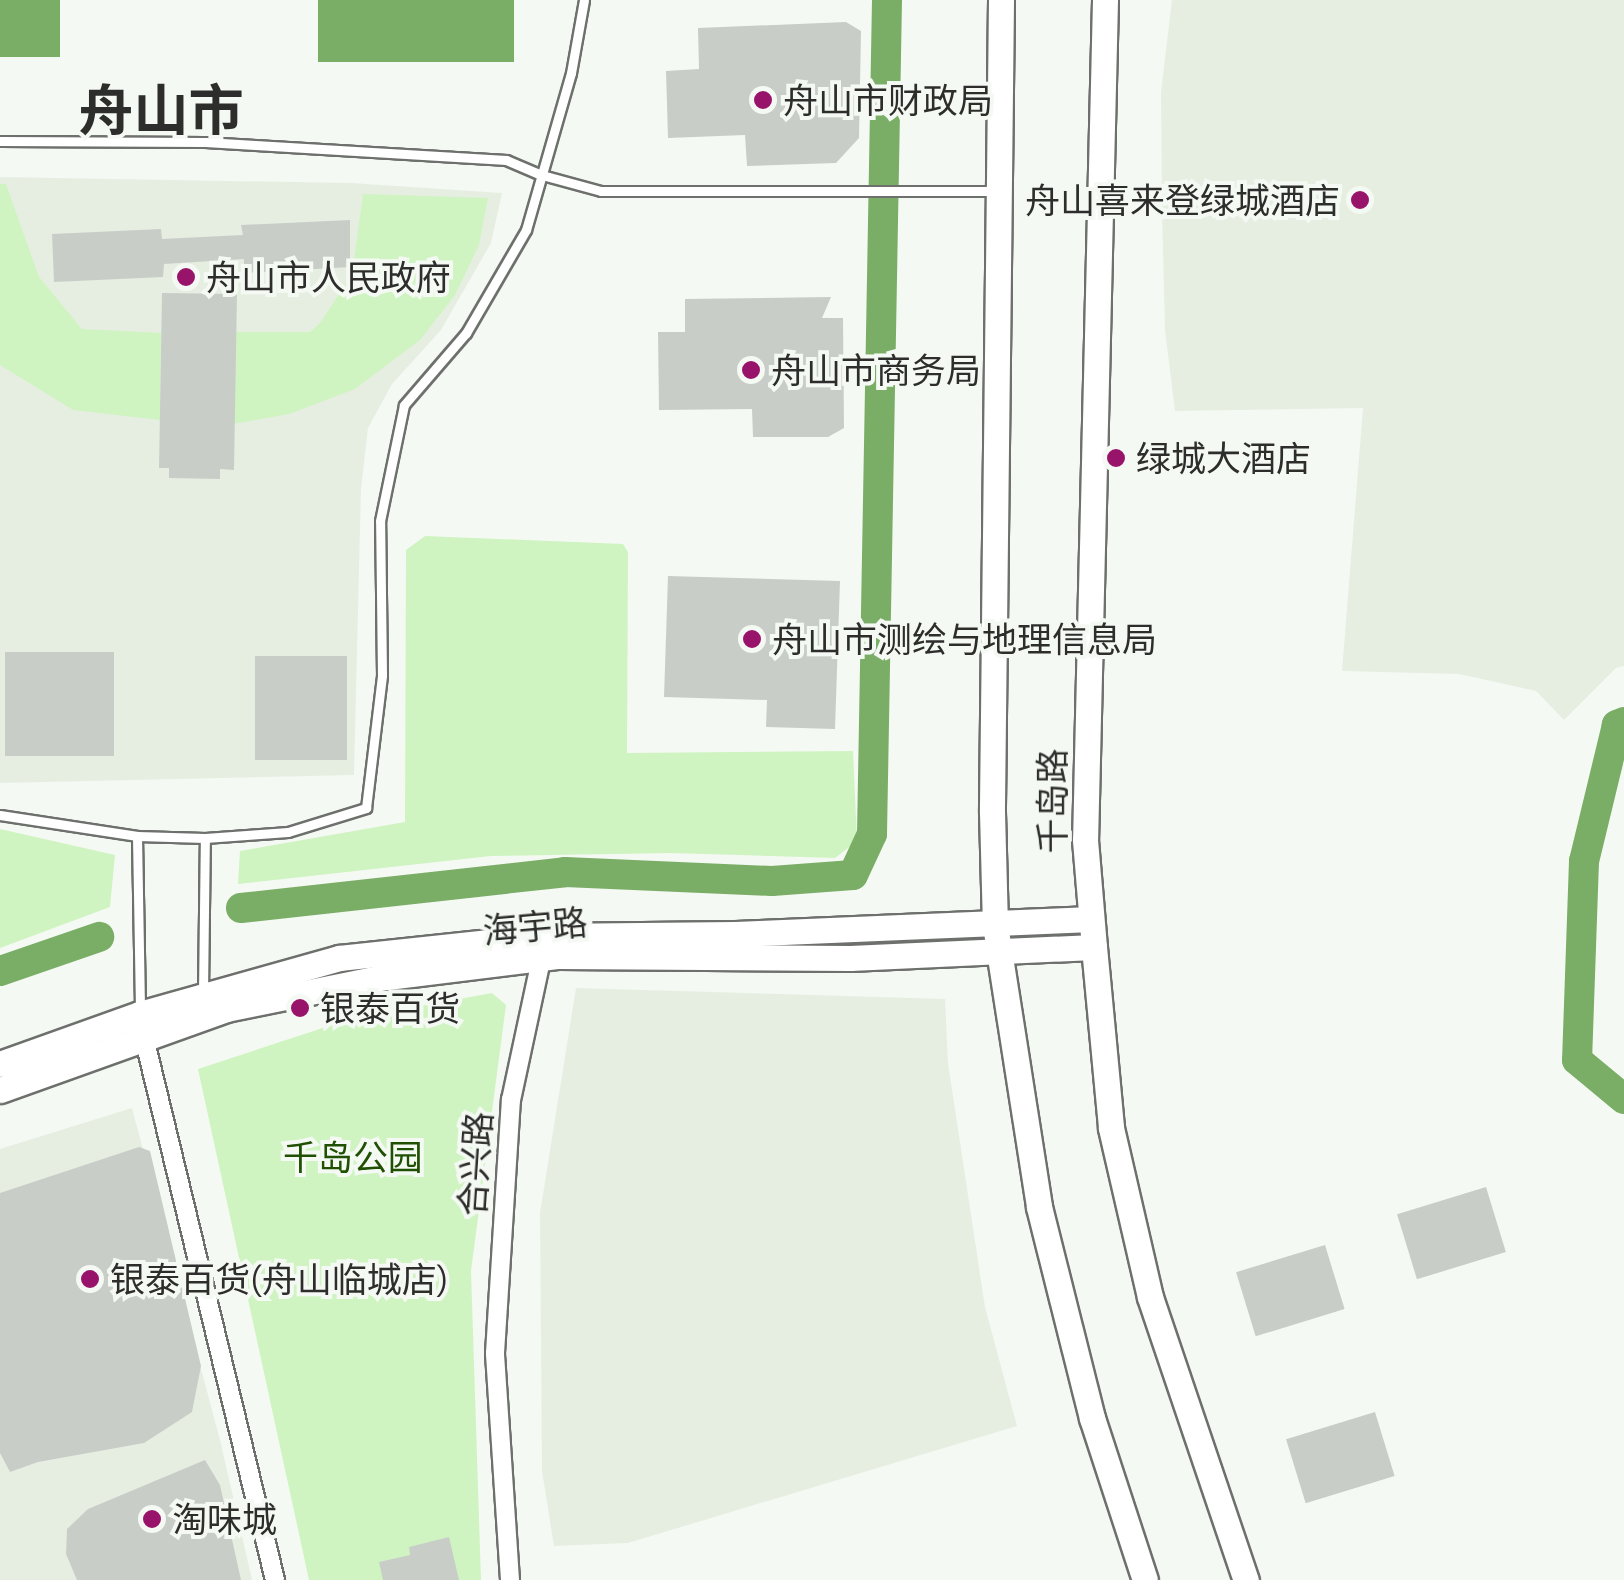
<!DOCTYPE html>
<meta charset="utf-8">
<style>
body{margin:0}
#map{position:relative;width:1624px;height:1580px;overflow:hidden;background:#f5f9f3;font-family:"IBM Plex Sans","Noto Sans SC",sans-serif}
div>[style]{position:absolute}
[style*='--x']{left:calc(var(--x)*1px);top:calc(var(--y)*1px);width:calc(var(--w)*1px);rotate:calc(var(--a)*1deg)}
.built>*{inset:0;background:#e6eee2}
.green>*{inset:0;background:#cff4c1}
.water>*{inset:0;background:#7aad66;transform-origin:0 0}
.river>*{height:30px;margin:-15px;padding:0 15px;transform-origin:15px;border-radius:15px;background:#7aad66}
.building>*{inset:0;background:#c9cdc8;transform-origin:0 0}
.roads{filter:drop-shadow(2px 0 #6d706c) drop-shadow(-2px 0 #6d706c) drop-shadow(0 2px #6d706c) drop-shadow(0 -2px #6d706c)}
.lane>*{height:9px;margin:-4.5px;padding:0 4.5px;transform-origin:4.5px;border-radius:4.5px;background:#fff}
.street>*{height:18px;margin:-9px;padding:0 9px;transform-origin:9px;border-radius:9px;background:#fff}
.secondary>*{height:25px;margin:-12.5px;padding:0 12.5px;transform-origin:12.5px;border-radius:12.5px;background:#fff}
.dots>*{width:28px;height:28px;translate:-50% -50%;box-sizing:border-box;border:5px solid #f5f9f3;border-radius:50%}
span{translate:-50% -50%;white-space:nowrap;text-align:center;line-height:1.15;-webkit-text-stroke:8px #f5f9f3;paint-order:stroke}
.poi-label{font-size:35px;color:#2d2e2c}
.left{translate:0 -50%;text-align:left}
.right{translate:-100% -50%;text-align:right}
.street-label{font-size:35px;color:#2d2e2c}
.park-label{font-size:35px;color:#205002}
.town-label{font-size:55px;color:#2d2e2c;font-weight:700}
</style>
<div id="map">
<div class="built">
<i style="clip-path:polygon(1172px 0,1624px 0,1624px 666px,1616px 668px,1564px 720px,1536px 691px,1459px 674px,1342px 671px,1363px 408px,1175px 411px,1165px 330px,1162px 212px,1161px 92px)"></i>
<i style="clip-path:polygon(0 177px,351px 183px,502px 193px,491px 243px,441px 330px,392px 384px,368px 428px,361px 489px,354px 775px,0 783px)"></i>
<i style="clip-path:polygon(576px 988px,945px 999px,948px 1063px,985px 1307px,1017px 1426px,628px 1543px,554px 1546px,542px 1471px,540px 1213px)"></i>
<i style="clip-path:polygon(132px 1108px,221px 1444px,252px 1580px,0 1580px,0 1149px)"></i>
</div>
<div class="green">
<i style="clip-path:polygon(0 184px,6px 184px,39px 277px,82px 329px,161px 333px,160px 420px,73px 410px,0 365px)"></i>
<i style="clip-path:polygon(363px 194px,488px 198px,479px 245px,455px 295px,420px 340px,355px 389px,289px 414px,233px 424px,236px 332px,310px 332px,320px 323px,352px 274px)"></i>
<i style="clip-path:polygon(425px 536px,623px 544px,628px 552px,627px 753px,853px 751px,857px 841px,835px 858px,671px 853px,491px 856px,238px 884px,240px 851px,405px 822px,406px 550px)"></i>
<i style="clip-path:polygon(0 829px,115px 855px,110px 907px,0 948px)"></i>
<i style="clip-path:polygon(492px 993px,506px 1005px,471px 1271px,481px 1580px,309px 1580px,198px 1069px,350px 1019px)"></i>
</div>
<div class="water">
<i style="left:0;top:0;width:60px;height:57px"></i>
<i style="left:318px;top:0;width:196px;height:62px"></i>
</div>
<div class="river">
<i style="--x:1624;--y:722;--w:8;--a:157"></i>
<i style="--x:1617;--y:725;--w:140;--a:103.6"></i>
<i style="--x:1584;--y:861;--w:199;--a:92"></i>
<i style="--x:1577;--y:1060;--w:61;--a:39.7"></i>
<i style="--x:241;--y:908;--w:326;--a:-6.3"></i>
<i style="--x:565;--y:872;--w:207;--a:2.5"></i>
<i style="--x:772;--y:881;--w:81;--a:-4.2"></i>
<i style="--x:853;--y:875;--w:45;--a:-65.1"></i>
<i style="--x:872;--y:834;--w:834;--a:-88.97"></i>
<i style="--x:0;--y:971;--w:105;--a:-19"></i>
</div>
<div class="building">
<i style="clip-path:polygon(846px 22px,861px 31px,859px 138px,836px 163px,747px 166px,745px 135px,668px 138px,666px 71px,699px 69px,698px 28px)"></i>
<i style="clip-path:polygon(350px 220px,350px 267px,244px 273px,244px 259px,164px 264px,163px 277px,54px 282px,52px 234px,161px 229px,162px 239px,243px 235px,241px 225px)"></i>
<i style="clip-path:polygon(162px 293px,237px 294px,234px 470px,220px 469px,220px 479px,169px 478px,169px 468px,159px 468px)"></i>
<i style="clip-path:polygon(831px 297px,822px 318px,843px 318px,844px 428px,828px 437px,753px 437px,752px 409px,659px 410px,658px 332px,685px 332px,685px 299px)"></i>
<i style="clip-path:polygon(668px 576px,840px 581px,835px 729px,766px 727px,767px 700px,664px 697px)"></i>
<i style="left:114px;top:652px;width:104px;height:109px;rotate:90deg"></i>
<i style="left:255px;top:656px;width:92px;height:104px"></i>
<i style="clip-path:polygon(139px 1147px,150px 1151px,201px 1366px,192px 1412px,144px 1443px,38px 1462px,10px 1472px,0 1453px,0 1193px)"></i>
<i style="left:1486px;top:1187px;width:68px;height:93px;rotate:73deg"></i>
<i style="left:1325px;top:1245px;width:67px;height:93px;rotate:73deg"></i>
<i style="left:1375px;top:1412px;width:67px;height:93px;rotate:73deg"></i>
<i style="clip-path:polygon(205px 1460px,220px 1485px,241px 1580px,77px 1580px,66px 1554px,67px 1529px,88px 1509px)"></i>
<i style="clip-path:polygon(449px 1537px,459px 1580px,383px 1580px,379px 1562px,410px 1555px,409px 1547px)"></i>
</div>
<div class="roads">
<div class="lane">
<i style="--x:0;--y:141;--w:205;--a:0.3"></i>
<i style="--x:205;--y:142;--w:302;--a:3.4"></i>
<i style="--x:506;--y:160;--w:39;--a:23"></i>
<i style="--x:542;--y:175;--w:61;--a:15.2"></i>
<i style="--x:601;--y:191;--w:395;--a:0"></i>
<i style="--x:0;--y:815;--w:139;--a:8.7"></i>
<i style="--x:137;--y:836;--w:68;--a:1.7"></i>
<i style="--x:137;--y:836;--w:177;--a:89"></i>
<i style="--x:203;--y:993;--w:155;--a:-89.3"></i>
<i style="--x:205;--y:838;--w:83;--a:-4.1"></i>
<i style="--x:288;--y:832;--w:82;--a:-17.1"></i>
<i style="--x:366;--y:808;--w:134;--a:-83.1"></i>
<i style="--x:382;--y:675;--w:154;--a:-90.7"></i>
<i style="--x:380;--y:521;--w:118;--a:-78.3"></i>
<i style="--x:404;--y:405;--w:95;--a:-49.3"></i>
<i style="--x:466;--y:333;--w:119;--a:-59.8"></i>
<i style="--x:526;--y:230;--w:163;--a:-74"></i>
<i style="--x:571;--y:73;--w:74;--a:-79.9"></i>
</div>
<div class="street">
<i style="--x:142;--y:1029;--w:567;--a:76.43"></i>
<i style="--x:510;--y:1580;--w:227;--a:-93.8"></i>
<i style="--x:495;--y:1353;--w:254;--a:-86.4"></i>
<i style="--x:511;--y:1100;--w:152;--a:-77.9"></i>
</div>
<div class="secondary">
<i style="--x:1001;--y:0;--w:812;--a:90.64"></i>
<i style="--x:992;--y:812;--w:113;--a:88.5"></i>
<i style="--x:995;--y:925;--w:285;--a:81.1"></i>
<i style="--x:1039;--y:1207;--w:218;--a:75.9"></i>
<i style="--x:1092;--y:1418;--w:170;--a:71.9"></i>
<i style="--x:1105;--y:0;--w:840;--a:91.36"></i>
<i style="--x:1085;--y:840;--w:107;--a:85.2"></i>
<i style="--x:1094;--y:947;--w:182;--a:84.6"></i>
<i style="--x:1111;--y:1128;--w:173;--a:77"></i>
<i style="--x:1150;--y:1297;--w:299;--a:71.3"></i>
<i style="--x:0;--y:1064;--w:149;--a:-19.7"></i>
<i style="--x:140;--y:1014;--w:207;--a:-15.7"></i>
<i style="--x:339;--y:958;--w:208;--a:-6.1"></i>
<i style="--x:546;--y:936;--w:190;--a:-0.6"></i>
<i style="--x:736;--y:934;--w:355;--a:-2.4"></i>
<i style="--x:0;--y:1090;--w:240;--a:-19.7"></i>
<i style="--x:226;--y:1009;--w:156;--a:-11.5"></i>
<i style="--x:379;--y:978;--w:181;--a:-7"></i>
<i style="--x:559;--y:956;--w:291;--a:0.4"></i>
<i style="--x:850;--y:958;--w:244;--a:-2.6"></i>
</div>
</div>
<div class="dots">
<i style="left:763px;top:100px;background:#98146a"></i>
<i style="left:1360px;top:200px;background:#98146a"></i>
<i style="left:186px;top:277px;background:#98146a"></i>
<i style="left:751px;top:370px;background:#98146a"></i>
<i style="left:1116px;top:458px;background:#98146a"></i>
<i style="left:752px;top:639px;background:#98146a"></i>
<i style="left:300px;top:1008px;background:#98146a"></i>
<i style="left:90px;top:1279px;background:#98146a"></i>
<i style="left:152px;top:1519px;background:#98146a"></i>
</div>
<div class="poi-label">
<span class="left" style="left:783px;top:100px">舟山市财政局</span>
<span class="right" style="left:1340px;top:200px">舟山喜来登绿城酒店</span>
<span class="left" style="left:206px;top:277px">舟山市人民政府</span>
<span class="left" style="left:771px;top:370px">舟山市商务局</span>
<span class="left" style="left:1136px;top:458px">绿城大酒店</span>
<span class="left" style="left:772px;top:639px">舟山市测绘与地理信息局</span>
<span class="left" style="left:320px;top:1008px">银泰百货</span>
<span class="left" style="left:110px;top:1279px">银泰百货(舟山临城店)</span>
<span class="left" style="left:172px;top:1519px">淘味城</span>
</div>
<div class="street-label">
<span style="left:1052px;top:801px;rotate:-90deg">千岛路</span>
<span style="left:535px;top:926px;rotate:-5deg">海宇路</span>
<span style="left:475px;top:1164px;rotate:-86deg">合兴路</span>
</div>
<div class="park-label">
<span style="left:353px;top:1157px">千岛公园</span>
</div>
<div class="town-label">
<span style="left:161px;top:110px">舟山市</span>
</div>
</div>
